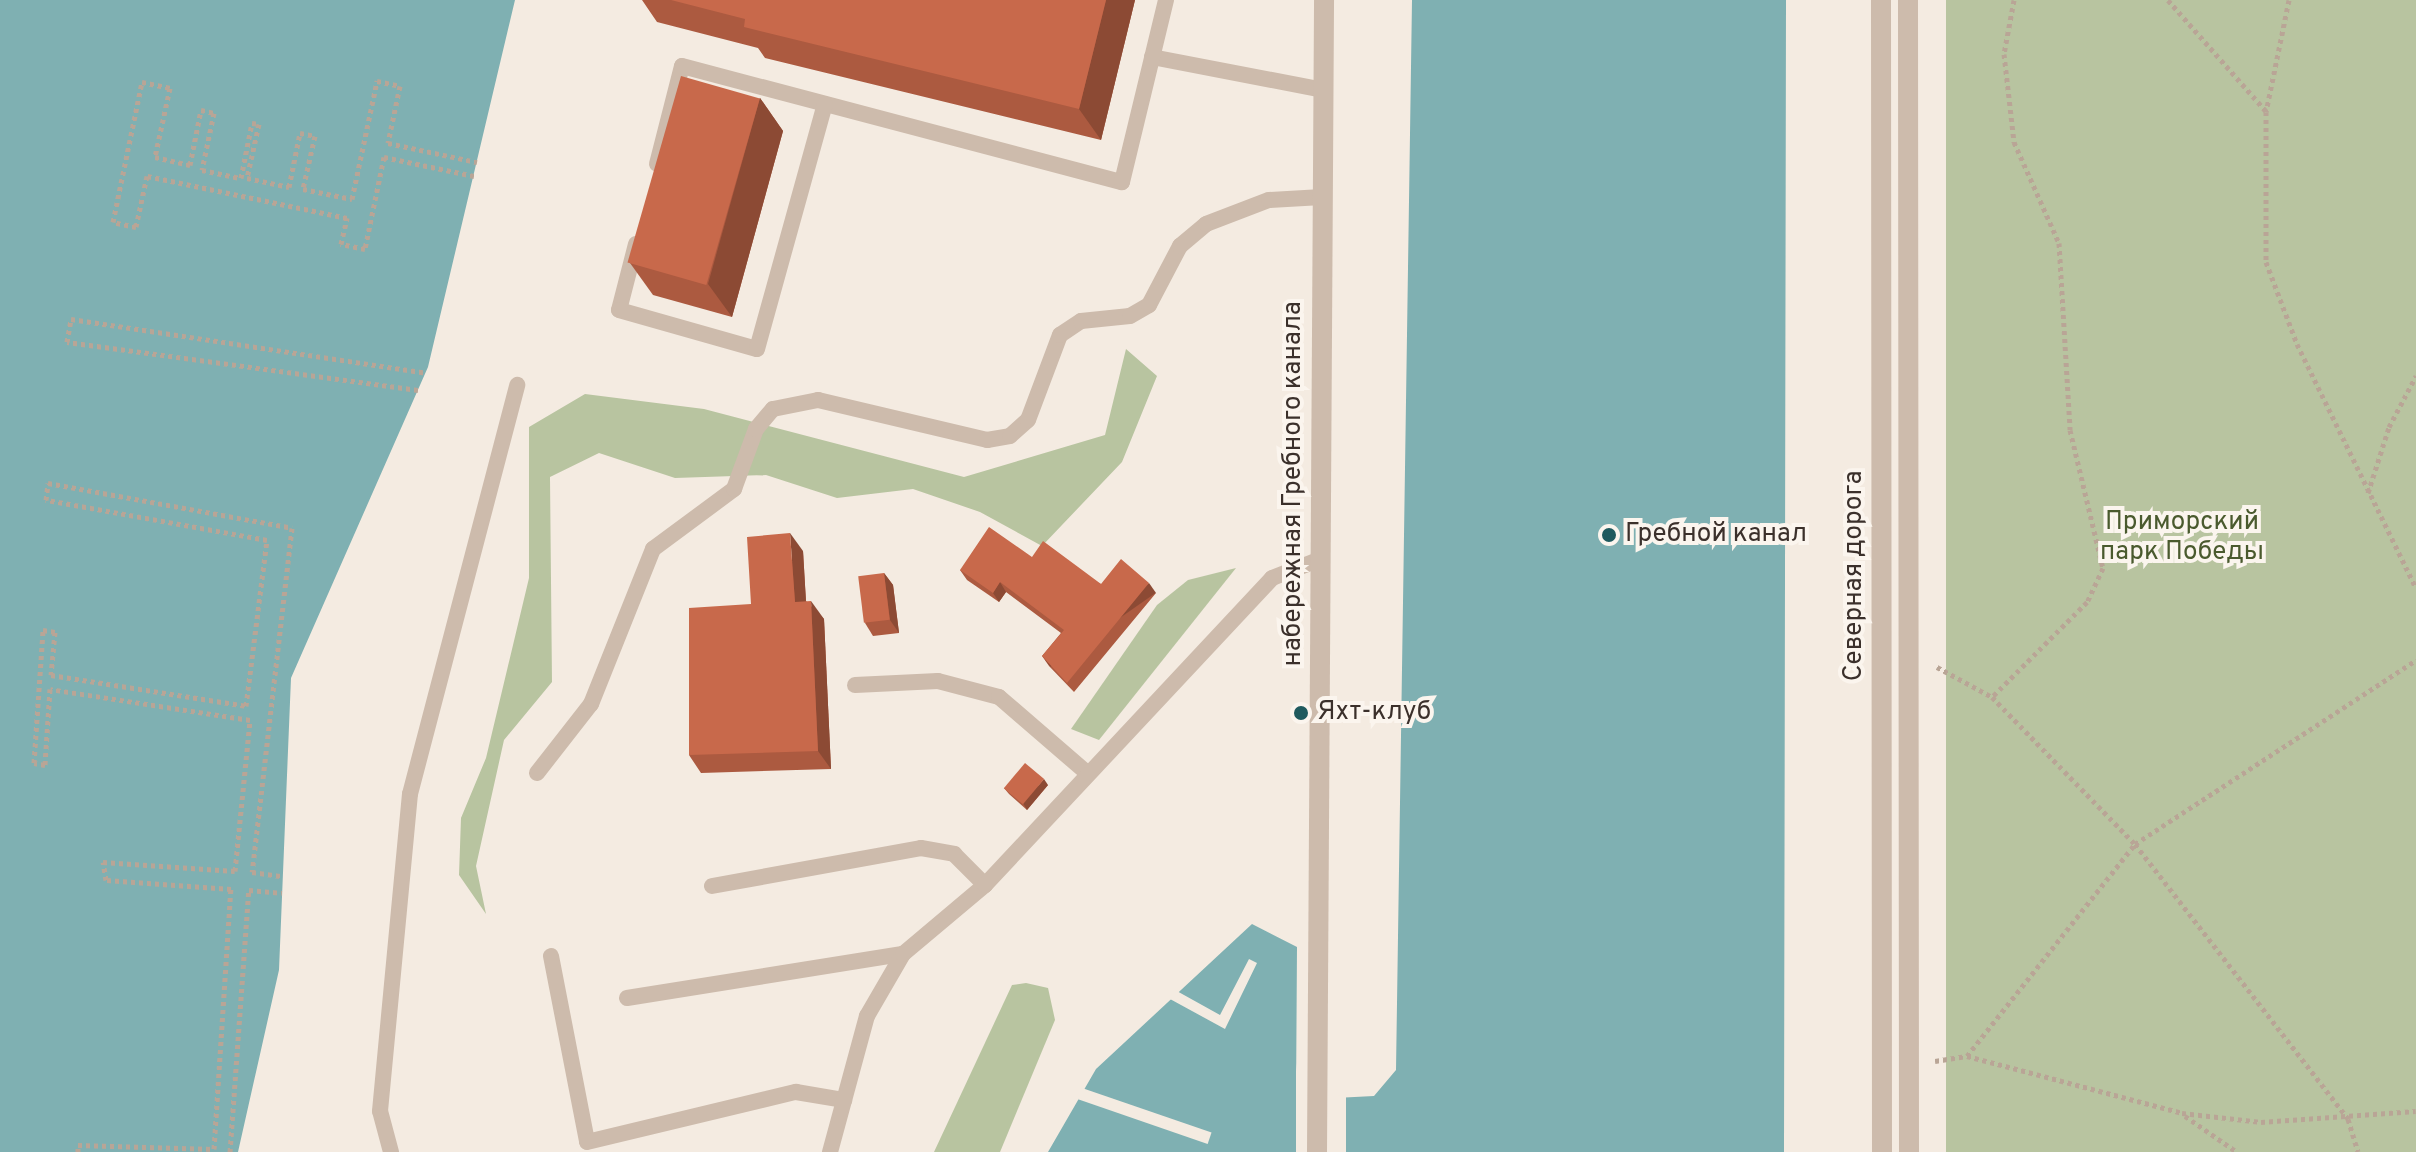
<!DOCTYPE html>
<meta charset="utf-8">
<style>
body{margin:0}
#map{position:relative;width:2416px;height:1152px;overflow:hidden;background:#f4ebe1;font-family:Overpass,sans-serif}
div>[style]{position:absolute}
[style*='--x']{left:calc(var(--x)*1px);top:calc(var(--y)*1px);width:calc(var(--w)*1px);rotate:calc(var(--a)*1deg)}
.green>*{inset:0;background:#b8c4a0;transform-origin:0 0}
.water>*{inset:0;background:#7fb0b2}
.pier>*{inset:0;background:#f4ebe1;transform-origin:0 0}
.path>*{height:5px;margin-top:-2.5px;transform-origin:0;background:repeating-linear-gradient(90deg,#b9a596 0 4px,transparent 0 8px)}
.lane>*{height:16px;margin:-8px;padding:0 8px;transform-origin:8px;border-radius:8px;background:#cdbbac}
.street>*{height:20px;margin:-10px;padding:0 10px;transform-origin:10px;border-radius:10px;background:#cdbbac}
.wall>*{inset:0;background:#ac5a40}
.shaded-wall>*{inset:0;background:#8c4a34;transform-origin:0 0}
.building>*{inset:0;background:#c8694b;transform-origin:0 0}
.dots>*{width:22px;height:22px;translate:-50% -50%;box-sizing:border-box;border:4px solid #fbf5ee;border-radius:50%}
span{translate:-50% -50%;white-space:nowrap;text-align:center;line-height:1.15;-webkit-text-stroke:8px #fbf5ee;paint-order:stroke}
.street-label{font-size:26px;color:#3b302b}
.park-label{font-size:26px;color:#4a5a2e}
.poi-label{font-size:26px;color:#3b302b}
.left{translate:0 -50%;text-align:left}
</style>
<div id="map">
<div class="green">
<i style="left:1946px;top:0;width:470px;height:1152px"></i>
<i style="clip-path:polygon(1126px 349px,1157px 376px,1122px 462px,1042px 546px,980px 512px,913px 489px,837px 498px,766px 475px,675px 478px,599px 453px,550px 477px,552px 682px,504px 740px,476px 866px,486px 914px,459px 875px,461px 818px,486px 758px,529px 578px,529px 427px,585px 394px,704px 409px,964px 477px,1105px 435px)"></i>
<i style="clip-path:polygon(1236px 568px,1099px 740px,1071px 729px,1157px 605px,1188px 580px)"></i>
<i style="clip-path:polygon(1026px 983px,1048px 988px,1055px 1020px,1000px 1152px,934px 1152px,1012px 985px)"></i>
</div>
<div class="water">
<i style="clip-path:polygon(0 0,515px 0,428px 367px,291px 678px,279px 970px,238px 1152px,0 1152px)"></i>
<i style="clip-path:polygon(1412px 0,1786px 0,1784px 1152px,1048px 1152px,1096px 1069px,1252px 924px,1297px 947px,1296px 1100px,1374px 1096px,1396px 1070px)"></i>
</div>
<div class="pier">
<i style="clip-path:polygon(1249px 959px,1257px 963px,1225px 1029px,1170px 999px,1175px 990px,1220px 1015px)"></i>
<i style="clip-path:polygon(1296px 1063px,1300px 1096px,1346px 1095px,1346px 1152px,1296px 1152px)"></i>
<i style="left:1082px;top:1088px;width:137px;height:12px;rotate:19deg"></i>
</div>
<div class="path">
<i style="--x:2014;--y:0;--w:55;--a:100.5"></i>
<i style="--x:2004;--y:54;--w:89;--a:83.5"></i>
<i style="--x:2014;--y:142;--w:111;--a:66"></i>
<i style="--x:2059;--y:243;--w:187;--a:86.6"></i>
<i style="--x:2070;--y:430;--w:142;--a:76.6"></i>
<i style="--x:2103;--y:568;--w:38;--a:115"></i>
<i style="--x:2087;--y:602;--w:134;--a:135"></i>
<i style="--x:1992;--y:697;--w:205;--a:45.8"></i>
<i style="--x:2135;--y:844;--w:348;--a:52.2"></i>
<i style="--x:2348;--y:1119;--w:34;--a:73"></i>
<i style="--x:2168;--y:0;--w:148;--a:48.6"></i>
<i style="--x:2289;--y:0;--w:114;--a:101.6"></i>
<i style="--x:2266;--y:112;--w:150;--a:90"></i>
<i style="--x:2266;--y:262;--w:88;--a:69.3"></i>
<i style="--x:2297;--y:344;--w:271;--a:64"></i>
<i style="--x:474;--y:176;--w:92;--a:-168.1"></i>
<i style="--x:384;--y:157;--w:94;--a:101.7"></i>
<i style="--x:365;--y:249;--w:25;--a:-168"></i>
<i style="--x:341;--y:244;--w:27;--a:-77"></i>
<i style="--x:347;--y:218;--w:204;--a:-168.1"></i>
<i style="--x:147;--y:176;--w:52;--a:102.2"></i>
<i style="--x:136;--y:227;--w:24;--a:-168"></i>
<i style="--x:113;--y:222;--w:143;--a:-78.3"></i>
<i style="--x:142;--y:82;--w:29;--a:12"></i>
<i style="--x:170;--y:88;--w:71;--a:102.3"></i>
<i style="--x:155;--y:157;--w:36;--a:13"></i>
<i style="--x:190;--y:165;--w:56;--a:-78.7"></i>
<i style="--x:201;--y:110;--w:13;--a:13"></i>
<i style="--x:214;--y:113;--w:58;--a:101.9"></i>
<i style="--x:202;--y:170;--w:40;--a:12"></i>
<i style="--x:241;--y:178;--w:56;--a:-78.7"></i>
<i style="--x:252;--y:123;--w:7;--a:8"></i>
<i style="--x:259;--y:124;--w:55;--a:102.5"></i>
<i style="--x:247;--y:178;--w:43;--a:12.1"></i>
<i style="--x:289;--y:187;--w:55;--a:-78.5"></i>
<i style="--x:300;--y:133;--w:15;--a:11"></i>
<i style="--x:315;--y:136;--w:54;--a:102.8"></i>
<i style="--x:303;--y:189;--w:50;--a:11.5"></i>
<i style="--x:352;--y:199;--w:121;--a:-78"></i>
<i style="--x:377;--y:81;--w:24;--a:12"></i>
<i style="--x:400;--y:86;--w:58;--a:101.9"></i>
<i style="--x:388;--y:143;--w:91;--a:12.1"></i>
<i style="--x:418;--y:390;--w:354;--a:-172.2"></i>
<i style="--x:67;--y:342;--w:23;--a:-80"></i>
<i style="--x:71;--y:319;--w:359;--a:8.6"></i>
<i style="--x:2368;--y:493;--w:69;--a:-72.3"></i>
<i style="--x:2389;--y:427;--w:58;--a:-62.1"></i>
<i style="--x:1288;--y:527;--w:14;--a:-56"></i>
<i style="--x:1937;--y:667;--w:63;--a:28.6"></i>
<i style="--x:1967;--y:1056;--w:270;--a:-51.6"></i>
<i style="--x:2135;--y:844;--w:336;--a:-33.2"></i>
<i style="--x:1935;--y:1061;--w:32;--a:-9"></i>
<i style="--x:1967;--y:1056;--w:222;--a:14.8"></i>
<i style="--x:2182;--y:1113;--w:80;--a:6.5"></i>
<i style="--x:2261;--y:1122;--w:155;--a:-4.1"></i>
<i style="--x:2185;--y:1116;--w:63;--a:34.7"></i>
<i style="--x:78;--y:1152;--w:7;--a:-90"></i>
<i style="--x:78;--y:1145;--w:136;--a:1.7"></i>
<i style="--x:214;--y:1149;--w:261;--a:-86.3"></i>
<i style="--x:231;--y:889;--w:125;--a:-175.9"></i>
<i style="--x:106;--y:880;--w:18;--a:-99"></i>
<i style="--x:103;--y:862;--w:132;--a:3.9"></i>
<i style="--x:235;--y:871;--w:152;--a:-84.3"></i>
<i style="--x:250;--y:720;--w:202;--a:-171.2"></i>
<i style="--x:50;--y:689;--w:76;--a:93.8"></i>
<i style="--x:45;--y:765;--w:11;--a:-170"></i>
<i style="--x:34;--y:763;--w:133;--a:-86.1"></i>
<i style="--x:43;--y:630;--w:12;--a:9"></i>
<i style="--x:55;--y:632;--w:43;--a:95.3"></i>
<i style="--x:51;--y:675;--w:197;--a:9"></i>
<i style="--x:246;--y:706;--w:167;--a:-82.8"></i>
<i style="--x:267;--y:540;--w:225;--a:-169.7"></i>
<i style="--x:46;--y:500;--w:17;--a:-83"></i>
<i style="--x:48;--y:483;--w:248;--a:10.4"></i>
<i style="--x:292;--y:528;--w:346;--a:96.6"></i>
<i style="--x:252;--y:872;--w:30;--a:8"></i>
<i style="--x:230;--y:1152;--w:263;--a:-85.9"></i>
<i style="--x:249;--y:890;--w:33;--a:5"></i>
</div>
<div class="lane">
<i style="--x:1152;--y:57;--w:174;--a:10.9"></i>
<i style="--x:657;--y:164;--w:101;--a:-75.7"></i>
<i style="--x:682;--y:66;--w:455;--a:14.8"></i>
<i style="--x:1122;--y:182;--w:187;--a:-76.4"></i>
<i style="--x:636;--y:244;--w:68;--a:104.4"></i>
<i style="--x:619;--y:310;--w:143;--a:15.8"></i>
<i style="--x:757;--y:349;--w:254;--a:-74.5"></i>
<i style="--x:855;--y:685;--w:83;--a:-2.8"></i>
<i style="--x:938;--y:681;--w:63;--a:14.7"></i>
<i style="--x:999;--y:697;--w:116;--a:40.8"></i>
<i style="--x:537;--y:773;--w:88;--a:-52"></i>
<i style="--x:591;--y:704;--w:167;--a:-68.2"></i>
<i style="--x:653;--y:549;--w:101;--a:-36.5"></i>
<i style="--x:734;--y:489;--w:64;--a:-69.9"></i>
<i style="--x:756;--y:429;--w:26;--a:-50"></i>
<i style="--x:773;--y:409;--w:46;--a:-11.3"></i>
<i style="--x:818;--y:400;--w:174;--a:13.3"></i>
<i style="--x:987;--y:440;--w:23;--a:-10"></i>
<i style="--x:1010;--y:436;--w:24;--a:-42"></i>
<i style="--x:1028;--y:420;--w:91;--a:-69.4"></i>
<i style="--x:1060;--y:335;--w:25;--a:-34"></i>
<i style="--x:1081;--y:321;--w:49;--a:-5.8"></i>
<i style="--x:1130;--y:316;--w:22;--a:-30"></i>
<i style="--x:1149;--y:305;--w:67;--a:-62.3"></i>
<i style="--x:1180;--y:246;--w:34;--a:-40"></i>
<i style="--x:1206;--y:224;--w:67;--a:-20.9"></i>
<i style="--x:1269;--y:200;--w:53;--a:-3.2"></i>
<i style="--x:712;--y:886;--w:212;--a:-10.3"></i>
<i style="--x:921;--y:848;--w:34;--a:10"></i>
<i style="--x:954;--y:854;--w:44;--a:45"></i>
<i style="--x:551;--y:956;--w:189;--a:79"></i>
<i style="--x:587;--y:1142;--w:215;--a:-13.5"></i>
<i style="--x:796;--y:1092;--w:49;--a:9.5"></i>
<i style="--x:627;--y:998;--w:279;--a:-9.1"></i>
<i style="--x:391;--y:1152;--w:42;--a:-105"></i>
<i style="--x:380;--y:1111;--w:318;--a:-84.6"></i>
<i style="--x:410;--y:794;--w:423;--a:-75.3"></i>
<i style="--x:830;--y:1152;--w:141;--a:-74.8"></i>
<i style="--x:867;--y:1016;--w:72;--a:-59.9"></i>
<i style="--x:903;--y:954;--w:107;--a:-40.1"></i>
<i style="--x:985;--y:885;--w:420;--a:-46.9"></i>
<i style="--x:1272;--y:578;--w:49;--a:-21.4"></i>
</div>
<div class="street">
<i style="--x:1881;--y:0;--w:1152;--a:89.95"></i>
<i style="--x:1908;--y:0;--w:1152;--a:89.95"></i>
<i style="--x:1317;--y:1152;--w:1152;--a:-89.65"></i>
</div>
<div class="wall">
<i style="clip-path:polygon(642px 0,1135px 0,1101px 140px,765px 58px,758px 48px,657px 22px)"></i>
<i style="clip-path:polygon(760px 98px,783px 131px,732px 317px,653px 295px,630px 263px)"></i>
<i style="clip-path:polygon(803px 551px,806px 601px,824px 619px,831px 769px,701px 773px,689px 755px,751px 604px)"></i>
<i style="clip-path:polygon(1032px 557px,1101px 584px,1156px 593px,1074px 692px,1049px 666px,1042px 656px,1061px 633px,1006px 592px,999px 602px,967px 580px,960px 570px)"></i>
<i style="clip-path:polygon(884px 573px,893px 585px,899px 633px,873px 636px,865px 623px)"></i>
<i style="clip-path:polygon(1048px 785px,1027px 810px,1009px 794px,1004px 788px)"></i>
</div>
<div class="shaded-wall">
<i style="clip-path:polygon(1106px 0,1135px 0,1101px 140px,1079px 109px)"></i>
<i style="clip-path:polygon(760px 98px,783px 131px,732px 317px,708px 284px)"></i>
<i style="clip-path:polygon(790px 533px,803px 551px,807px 620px,795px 602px)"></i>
<i style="clip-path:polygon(884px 573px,893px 585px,899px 633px,890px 620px)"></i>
<i style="clip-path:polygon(1000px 582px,1006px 592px,999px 602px,993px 593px)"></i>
<i style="left:1149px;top:583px;width:12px;height:129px;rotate:55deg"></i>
<i style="clip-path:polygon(811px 601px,824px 619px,831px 769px,818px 751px)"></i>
<i style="clip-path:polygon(1044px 779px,1048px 785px,1027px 810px,1023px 803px)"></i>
</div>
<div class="building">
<i style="clip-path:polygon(671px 0,1106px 0,1079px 109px,744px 27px,745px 19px)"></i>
<i style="left:681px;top:76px;width:82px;height:194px;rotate:16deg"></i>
<i style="clip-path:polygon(989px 527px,1032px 557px,1043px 541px,1101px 584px,1121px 559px,1149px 583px,1067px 683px,1042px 656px,1064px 630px,1000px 582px,993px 593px,960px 570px)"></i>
<i style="clip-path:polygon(790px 533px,795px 602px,811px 601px,818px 751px,689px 755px,689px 608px,751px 604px,747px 537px)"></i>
<i style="left:884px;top:573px;width:47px;height:26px;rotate:83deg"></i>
<i style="left:1025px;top:763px;width:25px;height:33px;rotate:40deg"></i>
</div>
<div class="dots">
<i style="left:1609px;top:535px;background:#1f5a5e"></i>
<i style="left:1301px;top:713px;background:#1f5a5e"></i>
</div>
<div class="street-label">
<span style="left:1294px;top:484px;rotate:-90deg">набережная Гребного канала</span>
<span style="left:1855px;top:576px;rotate:-90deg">Северная дорога</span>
</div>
<div class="park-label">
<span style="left:2182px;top:538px">Приморский<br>парк Победы</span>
</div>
<div class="poi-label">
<span class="left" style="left:1625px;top:535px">Гребной канал</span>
<span class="left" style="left:1317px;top:713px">Яхт-клуб</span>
</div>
</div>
